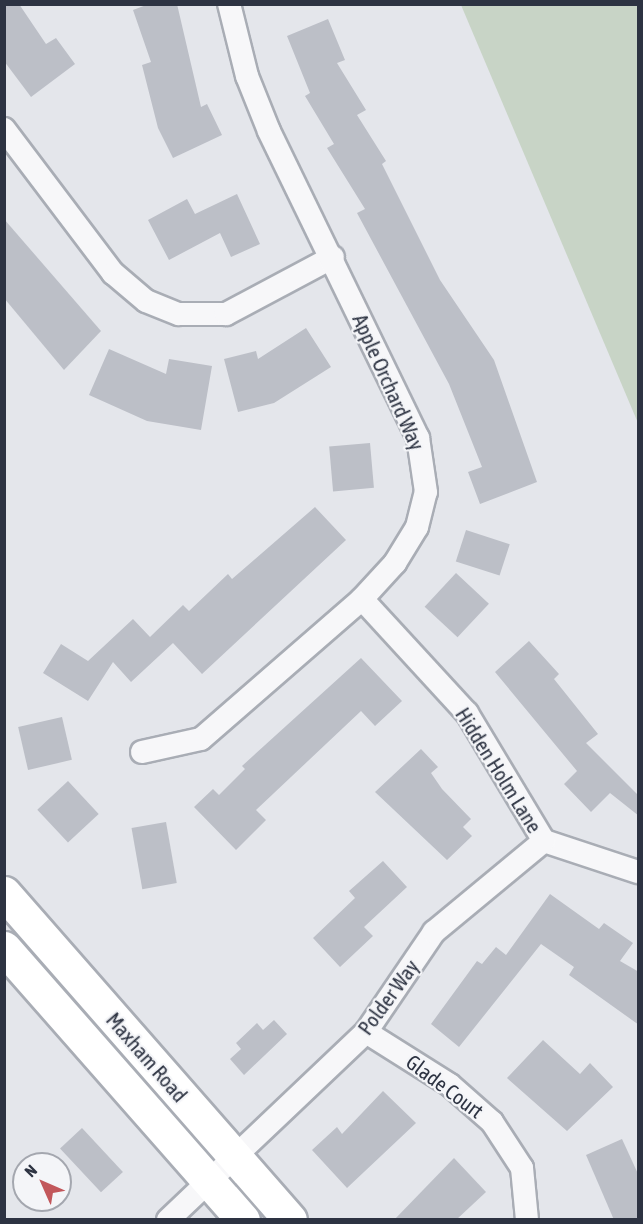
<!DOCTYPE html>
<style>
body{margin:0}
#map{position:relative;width:643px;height:1224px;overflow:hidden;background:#e4e6eb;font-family:"Asap Condensed",sans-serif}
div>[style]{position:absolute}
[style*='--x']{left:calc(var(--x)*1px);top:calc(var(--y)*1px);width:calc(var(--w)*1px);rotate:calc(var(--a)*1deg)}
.green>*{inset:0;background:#c8d4c6}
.building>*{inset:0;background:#bcbfc7;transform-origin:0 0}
.roads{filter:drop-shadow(2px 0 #a9adb5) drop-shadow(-2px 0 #a9adb5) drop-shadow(0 2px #a9adb5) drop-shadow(0 -2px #a9adb5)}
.minor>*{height:22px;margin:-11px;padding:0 11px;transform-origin:11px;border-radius:11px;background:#f7f7f9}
.secondary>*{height:33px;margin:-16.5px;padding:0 16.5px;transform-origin:16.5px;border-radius:16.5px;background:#fff}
span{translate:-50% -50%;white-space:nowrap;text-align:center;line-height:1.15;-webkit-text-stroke:4.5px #f4f5f8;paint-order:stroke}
.street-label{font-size:21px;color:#2d3342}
.frame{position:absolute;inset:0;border:6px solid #2d3342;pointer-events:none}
.north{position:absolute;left:12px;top:1152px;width:60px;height:60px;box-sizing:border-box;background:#f4f5f8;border:2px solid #a4a7af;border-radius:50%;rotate:315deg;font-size:16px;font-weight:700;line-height:24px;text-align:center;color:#2d3342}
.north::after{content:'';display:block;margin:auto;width:21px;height:27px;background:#c2575b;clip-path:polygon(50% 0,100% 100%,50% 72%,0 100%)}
</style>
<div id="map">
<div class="green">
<i style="clip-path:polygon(461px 5px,638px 5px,638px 423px)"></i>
</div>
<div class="building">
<i style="clip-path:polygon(4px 4px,19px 4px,46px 44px,56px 38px,75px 64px,31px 97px,4px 61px)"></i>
<i style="clip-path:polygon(149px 4px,177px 4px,201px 107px,207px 104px,222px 135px,173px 158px,158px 128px,142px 65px,151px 62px,133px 10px)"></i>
<i style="clip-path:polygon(328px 19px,345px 60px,337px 63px,366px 110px,357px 115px,386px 161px,382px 164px,440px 280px,494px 360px,537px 482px,480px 504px,468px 472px,482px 467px,449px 384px,357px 213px,365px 209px,327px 148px,334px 144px,305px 96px,310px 93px,287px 36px)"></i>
<i style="clip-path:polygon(237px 194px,260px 244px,231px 257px,220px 233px,169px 260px,148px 220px,187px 199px,195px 214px)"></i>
<i style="clip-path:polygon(4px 219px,101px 331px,64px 370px,4px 298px)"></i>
<i style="clip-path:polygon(306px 328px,331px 367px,274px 403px,238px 412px,224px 359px,256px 351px,258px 359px)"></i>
<i style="clip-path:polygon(109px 349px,166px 374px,169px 359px,212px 366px,201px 430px,147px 421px,89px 395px)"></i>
<i style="left:370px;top:443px;width:45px;height:41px;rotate:85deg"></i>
<i style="clip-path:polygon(315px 507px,346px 540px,202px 674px,173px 643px,131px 682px,113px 662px,88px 701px,43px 673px,61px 644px,88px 661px,133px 619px,150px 637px,183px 605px,189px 611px,228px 574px,232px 579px)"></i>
<i style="left:466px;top:530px;width:46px;height:33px;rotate:18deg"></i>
<i style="left:456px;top:573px;width:45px;height:46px;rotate:43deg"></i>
<i style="clip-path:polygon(529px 641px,559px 674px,554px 679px,598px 734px,586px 743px,639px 796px,639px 816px,610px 793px,591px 812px,564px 784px,577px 771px,495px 672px)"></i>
<i style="clip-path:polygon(361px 658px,402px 701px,375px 726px,361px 711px,256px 810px,266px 820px,236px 850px,194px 807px,213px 789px,219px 795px,245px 769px,242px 766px)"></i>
<i style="left:62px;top:717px;width:44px;height:45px;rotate:77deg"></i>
<i style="clip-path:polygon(421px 749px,438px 767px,431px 773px,442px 789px,471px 819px,463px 827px,472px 836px,447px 860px,375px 792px)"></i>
<i style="left:68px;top:781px;width:45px;height:42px;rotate:47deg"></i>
<i style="left:166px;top:822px;width:62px;height:35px;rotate:80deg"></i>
<i style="clip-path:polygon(383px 861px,407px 887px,364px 927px,373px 936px,340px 967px,313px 938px,355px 898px,349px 891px)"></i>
<i style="clip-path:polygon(550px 894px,599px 929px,604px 923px,633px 943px,620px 961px,639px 972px,639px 1025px,569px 975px,574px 967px,541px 944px,459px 1047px,431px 1024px,477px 961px,482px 964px,496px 947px,506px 955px)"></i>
<i style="clip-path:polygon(274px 1020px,287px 1034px,244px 1075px,230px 1059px,241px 1049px,236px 1043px,257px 1023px,263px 1030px)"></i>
<i style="clip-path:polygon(543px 1040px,580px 1074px,590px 1063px,613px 1087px,567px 1131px,507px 1078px)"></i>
<i style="clip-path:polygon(383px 1091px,416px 1123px,347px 1188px,312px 1150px,337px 1127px,342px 1134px)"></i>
<i style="left:82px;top:1128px;width:60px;height:30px;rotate:47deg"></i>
<i style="clip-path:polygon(622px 1139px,639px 1176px,639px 1220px,614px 1220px,586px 1155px)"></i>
<i style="clip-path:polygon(454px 1158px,486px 1192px,456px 1220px,394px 1220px)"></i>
</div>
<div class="roads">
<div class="minor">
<i style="--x:4;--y:129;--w:181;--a:52.9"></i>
<i style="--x:113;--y:273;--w:43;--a:40.3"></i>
<i style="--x:146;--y:301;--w:35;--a:22"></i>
<i style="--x:179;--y:314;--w:47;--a:0"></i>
<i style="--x:226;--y:314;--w:121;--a:-28"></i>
<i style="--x:362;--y:599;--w:155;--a:47.4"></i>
<i style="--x:467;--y:713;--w:149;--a:59"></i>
<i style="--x:544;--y:841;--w:99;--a:18.3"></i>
<i style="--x:142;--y:752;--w:60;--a:-12.4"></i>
<i style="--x:201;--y:739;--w:213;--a:-41"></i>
<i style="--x:362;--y:599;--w:49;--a:-47.5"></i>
<i style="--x:395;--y:563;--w:42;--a:-58.6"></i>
<i style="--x:417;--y:527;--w:36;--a:-76"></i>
<i style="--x:426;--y:492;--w:55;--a:-98.4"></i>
<i style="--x:418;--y:438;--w:341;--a:-115.9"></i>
<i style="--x:269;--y:131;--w:59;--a:-111.8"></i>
<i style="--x:247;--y:76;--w:74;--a:-104"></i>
<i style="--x:366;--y:1032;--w:99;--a:32.2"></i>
<i style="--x:450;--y:1085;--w:56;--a:41.4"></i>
<i style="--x:492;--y:1122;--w:55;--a:56.9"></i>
<i style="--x:522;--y:1168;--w:52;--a:84.5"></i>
<i style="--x:168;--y:1220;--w:273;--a:-43.5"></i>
<i style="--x:366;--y:1032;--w:121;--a:-55.8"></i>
<i style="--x:434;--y:932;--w:143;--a:-39.6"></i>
</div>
<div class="secondary">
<i style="--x:4;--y:893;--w:434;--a:48.8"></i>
<i style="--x:4;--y:948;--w:362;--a:48.7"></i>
</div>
</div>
<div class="street-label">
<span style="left:389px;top:382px;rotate:66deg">Apple Orchard Way</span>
<span style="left:499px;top:770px;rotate:58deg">Hidden Holm Lane</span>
<span style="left:388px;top:997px;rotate:-54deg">Polder Way</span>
<span style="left:147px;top:1057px;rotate:49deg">Maxham Road</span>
<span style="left:445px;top:1086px;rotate:37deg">Glade Court</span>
</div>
<div class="frame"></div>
<div class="north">N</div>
</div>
